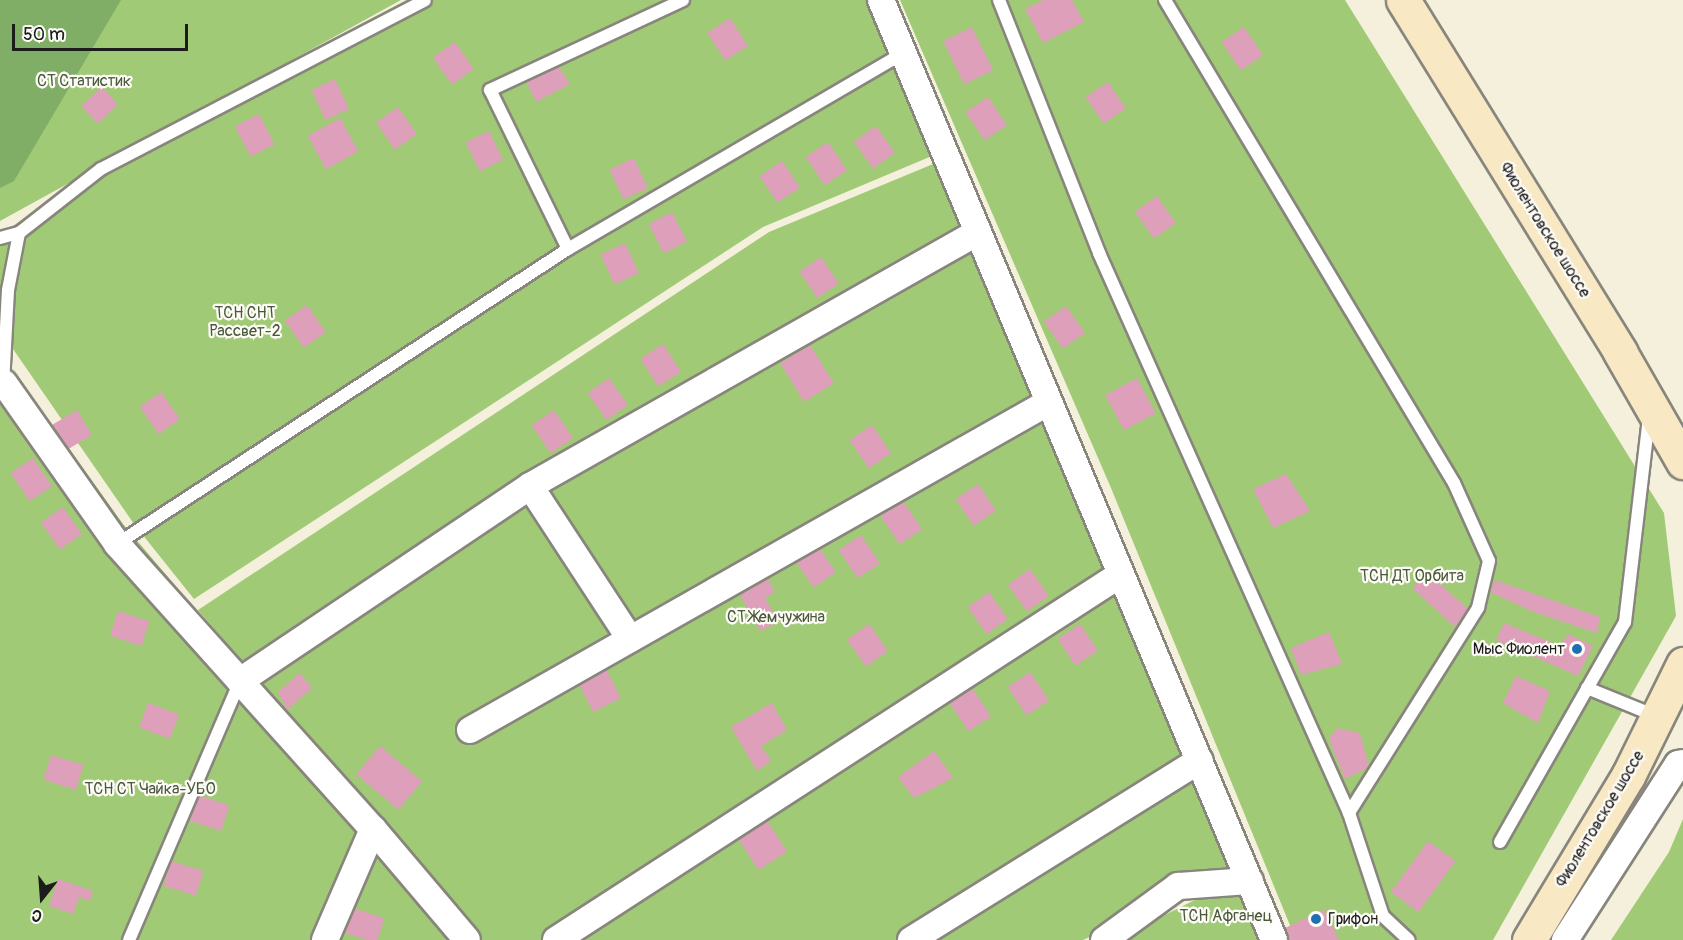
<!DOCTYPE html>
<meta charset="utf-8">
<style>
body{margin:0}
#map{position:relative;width:1683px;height:940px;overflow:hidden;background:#f4f0dc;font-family:Pangolin,sans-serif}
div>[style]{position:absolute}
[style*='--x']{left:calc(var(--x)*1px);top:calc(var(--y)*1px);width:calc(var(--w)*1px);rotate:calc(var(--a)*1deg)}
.green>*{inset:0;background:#a0ca76}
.forest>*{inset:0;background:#80ae67}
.building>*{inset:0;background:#de9fba;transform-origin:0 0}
.roads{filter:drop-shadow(2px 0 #88867c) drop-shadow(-2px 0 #88867c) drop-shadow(0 2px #88867c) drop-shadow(0 -2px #88867c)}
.lane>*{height:12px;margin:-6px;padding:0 6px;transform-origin:6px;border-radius:6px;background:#fff}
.street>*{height:26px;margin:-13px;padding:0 13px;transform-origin:13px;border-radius:13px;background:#fff}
.secondary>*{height:33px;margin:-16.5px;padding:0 16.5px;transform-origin:16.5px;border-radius:16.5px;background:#f8e8c3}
.dots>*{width:16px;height:16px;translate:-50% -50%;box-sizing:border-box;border:3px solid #fdfcf7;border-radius:50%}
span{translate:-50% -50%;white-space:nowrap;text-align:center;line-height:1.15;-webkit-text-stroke:4.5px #fdfcf7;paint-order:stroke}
.park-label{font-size:16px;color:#4a593c}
.street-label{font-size:16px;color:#1c1c1c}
.poi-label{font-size:16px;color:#1c1c1c}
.right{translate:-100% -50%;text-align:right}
.left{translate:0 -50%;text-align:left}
.north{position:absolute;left:12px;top:868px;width:60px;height:60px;-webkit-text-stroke:4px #fdfcf7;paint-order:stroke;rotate:197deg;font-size:16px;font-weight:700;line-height:24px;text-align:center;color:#1c1c1c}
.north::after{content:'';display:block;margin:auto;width:21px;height:27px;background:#1c1c1c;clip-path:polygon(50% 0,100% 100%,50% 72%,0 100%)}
.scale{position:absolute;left:12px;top:24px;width:176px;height:27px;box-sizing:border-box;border:3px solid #1c1c1c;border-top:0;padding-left:8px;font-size:18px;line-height:21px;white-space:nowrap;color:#1c1c1c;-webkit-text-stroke:4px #fdfcf7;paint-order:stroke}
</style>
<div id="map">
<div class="green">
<i style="clip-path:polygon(9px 0,401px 0,0 221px,0 113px)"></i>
<i style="clip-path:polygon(416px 0,878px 0,939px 153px,763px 227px,194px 599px,134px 524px,4px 336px,0 321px,0 235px,81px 179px)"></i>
<i style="clip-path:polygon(900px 0,1345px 0,1664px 513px,1676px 616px,1493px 940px,1296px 940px,1111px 488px)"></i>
<i style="clip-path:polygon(938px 162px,1234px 868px,1083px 940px,481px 940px,198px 610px,769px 232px)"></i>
<i style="clip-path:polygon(8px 364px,123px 524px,476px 940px,0 940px,0 376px)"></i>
<i style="clip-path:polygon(1683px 819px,1683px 940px,1611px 940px,1669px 852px)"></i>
<i style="clip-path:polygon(1241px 891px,1263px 940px,1114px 940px,1199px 898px)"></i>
</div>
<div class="forest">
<i style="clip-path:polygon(0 0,121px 0,14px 181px,0 188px)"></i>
</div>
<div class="building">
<i style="clip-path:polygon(1043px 0,1072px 0,1084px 22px,1043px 43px,1025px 9px)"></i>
<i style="left:730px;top:18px;width:33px;height:27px;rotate:57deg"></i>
<i style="left:972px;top:27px;width:48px;height:32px;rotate:64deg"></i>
<i style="left:1244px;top:27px;width:34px;height:27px;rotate:56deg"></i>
<i style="left:455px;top:42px;width:33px;height:27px;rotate:55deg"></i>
<i style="clip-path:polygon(557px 64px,570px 84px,536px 102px,525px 79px)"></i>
<i style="left:335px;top:79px;width:33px;height:26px;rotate:65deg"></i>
<i style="left:1108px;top:82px;width:32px;height:27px;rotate:56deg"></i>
<i style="left:102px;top:87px;width:24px;height:28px;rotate:48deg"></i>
<i style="left:988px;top:97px;width:34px;height:27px;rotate:56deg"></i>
<i style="left:398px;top:107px;width:33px;height:27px;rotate:55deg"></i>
<i style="left:259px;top:114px;width:34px;height:27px;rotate:63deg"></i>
<i style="left:340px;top:118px;width:38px;height:37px;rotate:61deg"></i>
<i style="left:876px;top:126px;width:33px;height:27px;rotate:55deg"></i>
<i style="left:489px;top:131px;width:32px;height:26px;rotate:64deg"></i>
<i style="left:828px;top:142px;width:34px;height:27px;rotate:56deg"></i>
<i style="left:634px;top:158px;width:33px;height:27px;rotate:65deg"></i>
<i style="left:782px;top:161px;width:32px;height:27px;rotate:56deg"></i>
<i style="left:1157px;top:196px;width:33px;height:27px;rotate:55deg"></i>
<i style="left:672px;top:212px;width:33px;height:26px;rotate:63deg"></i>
<i style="left:625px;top:243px;width:33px;height:27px;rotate:65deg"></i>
<i style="left:821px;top:257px;width:32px;height:26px;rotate:56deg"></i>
<i style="left:307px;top:305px;width:33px;height:27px;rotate:55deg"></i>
<i style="left:1066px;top:306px;width:33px;height:27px;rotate:55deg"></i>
<i style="left:663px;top:344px;width:33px;height:27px;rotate:57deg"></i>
<i style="left:810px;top:345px;width:45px;height:35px;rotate:58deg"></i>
<i style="left:609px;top:378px;width:33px;height:26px;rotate:55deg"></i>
<i style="left:1137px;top:378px;width:40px;height:36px;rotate:62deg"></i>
<i style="left:161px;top:392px;width:33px;height:26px;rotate:55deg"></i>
<i style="left:77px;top:410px;width:29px;height:39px;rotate:59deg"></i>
<i style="left:554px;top:410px;width:34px;height:27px;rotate:56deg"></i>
<i style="left:872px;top:425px;width:34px;height:27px;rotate:56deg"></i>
<i style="left:33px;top:458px;width:34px;height:27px;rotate:56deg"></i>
<i style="clip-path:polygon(1286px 474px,1310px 511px,1273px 528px,1253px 489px)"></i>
<i style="left:978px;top:484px;width:32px;height:27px;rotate:56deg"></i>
<i style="left:903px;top:501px;width:34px;height:27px;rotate:56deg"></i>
<i style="left:63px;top:507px;width:33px;height:27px;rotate:55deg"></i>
<i style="left:861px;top:535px;width:34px;height:27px;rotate:56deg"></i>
<i style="left:817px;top:545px;width:33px;height:27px;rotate:55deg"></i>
<i style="left:1030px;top:569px;width:33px;height:27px;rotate:55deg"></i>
<i style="left:1427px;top:572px;width:57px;height:22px;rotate:42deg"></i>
<i style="clip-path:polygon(765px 574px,775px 592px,765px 597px,778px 622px,760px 631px,737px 589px)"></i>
<i style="clip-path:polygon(1495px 580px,1600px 617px,1597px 633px,1534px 612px,1490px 592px)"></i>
<i style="left:989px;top:592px;width:33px;height:26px;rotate:55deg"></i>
<i style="left:118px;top:611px;width:33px;height:26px;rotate:18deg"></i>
<i style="clip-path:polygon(1504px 623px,1560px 646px,1568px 634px,1593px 646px,1578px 676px,1496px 640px)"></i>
<i style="left:869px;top:624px;width:33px;height:27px;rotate:55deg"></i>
<i style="left:1080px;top:624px;width:32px;height:27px;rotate:56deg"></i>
<i style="clip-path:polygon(1329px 632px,1342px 664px,1301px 675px,1291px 648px)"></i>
<i style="left:604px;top:665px;width:37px;height:31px;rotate:63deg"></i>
<i style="left:1030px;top:672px;width:34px;height:27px;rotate:56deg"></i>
<i style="clip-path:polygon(300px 673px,312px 688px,287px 710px,278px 692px)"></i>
<i style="clip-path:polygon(1516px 676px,1550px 691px,1538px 723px,1503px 703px)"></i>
<i style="left:972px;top:688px;width:34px;height:27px;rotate:56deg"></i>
<i style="left:148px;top:703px;width:33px;height:26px;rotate:20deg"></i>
<i style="clip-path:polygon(772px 703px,787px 730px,761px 746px,771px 761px,757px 771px,731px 727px)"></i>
<i style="clip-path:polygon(1337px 728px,1360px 733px,1369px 767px,1345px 779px,1329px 739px)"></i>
<i style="left:380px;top:746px;width:55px;height:37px;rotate:40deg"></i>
<i style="clip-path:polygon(934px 751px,953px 778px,914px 798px,898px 777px)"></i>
<i style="left:51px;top:755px;width:34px;height:26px;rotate:17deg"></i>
<i style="left:198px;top:795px;width:33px;height:27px;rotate:18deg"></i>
<i style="left:762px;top:813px;width:46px;height:34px;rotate:57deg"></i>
<i style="left:1428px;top:841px;width:34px;height:63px;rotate:36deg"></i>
<i style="left:171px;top:861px;width:34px;height:26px;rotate:17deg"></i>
<i style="clip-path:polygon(58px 879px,93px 891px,90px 901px,79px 897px,73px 914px,49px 906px)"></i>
<i style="left:353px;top:908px;width:33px;height:26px;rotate:18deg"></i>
<i style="clip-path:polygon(1324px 909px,1339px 940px,1286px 940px,1281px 930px)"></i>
</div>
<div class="roads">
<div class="lane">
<i style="--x:999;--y:0;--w:272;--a:68.4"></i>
<i style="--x:1099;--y:253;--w:613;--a:65.94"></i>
<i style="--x:1349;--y:813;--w:108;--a:71.7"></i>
<i style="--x:1383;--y:916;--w:35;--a:43"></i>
<i style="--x:1165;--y:0;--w:563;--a:59.11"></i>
<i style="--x:1454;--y:483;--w:85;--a:65.8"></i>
<i style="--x:1489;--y:561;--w:48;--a:103.2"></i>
<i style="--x:1478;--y:608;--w:242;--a:122.2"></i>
<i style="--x:0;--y:238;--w:20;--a:-15"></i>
<i style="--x:568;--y:249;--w:177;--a:-116.1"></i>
<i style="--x:490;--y:90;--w:213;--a:-25"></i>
<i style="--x:3;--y:385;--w:95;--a:-87"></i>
<i style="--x:8;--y:290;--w:58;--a:-79.1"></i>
<i style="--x:19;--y:233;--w:104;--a:-38"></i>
<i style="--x:101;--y:169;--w:365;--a:-27.5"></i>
<i style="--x:117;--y:544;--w:539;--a:-33.19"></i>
<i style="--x:568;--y:249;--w:388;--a:-30.3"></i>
<i style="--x:1587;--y:688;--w:74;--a:22.1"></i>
<i style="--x:1500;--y:842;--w:253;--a:-60.4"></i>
<i style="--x:1625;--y:622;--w:205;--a:-83.3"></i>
<i style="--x:129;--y:940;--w:282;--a:-66.8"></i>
</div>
<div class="street">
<i style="--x:881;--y:0;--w:1019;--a:67.31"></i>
<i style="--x:4;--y:383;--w:197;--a:54.9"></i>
<i style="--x:117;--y:544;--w:383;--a:48.1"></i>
<i style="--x:373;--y:829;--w:145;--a:49.7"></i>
<i style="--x:530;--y:486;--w:183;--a:56.8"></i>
<i style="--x:240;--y:681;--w:349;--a:-33.9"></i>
<i style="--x:530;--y:486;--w:515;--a:-29.55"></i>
<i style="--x:470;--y:730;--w:665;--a:-29.53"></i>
<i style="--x:325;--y:940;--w:121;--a:-66.6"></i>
<i style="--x:556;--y:940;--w:673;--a:-32.93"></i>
<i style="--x:911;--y:940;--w:340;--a:-31.9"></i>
<i style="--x:1104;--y:940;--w:92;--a:-36.1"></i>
<i style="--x:1178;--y:886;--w:72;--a:-4"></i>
<i style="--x:1565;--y:940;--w:209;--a:-57.3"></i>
<i style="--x:1678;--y:764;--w:5;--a:-11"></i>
</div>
<div class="secondary">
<i style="--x:1403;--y:0;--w:414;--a:58.3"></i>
<i style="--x:1620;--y:352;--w:127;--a:60.2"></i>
<i style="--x:1529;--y:940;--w:192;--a:-58.9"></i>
<i style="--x:1628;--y:776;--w:125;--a:-63.8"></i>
</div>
</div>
<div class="dots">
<i style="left:1577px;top:649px;background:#1f6fb2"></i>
<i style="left:1316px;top:919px;background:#1f6fb2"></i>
</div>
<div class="park-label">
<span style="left:84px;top:81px">СТ Статистик</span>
<span style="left:245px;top:322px">ТСН СНТ<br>Рассвет-2</span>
<span style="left:1412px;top:576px">ТСН ДТ Орбита</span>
<span style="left:776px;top:617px">СТ Жемчужина</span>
<span style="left:150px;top:789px">ТСН СТ Чайка-УБО</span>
<span style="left:1226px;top:916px">ТСН Афганец</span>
</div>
<div class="street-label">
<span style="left:1545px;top:230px;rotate:58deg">Фиолентовское шоссе</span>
<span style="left:1600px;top:819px;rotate:-59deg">Фиолентовское шоссе</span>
</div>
<div class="poi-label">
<span class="right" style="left:1565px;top:649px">Мыс Фиолент</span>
<span class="left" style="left:1328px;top:919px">Грифон</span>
</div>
<div class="north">С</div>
<div class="scale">50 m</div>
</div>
